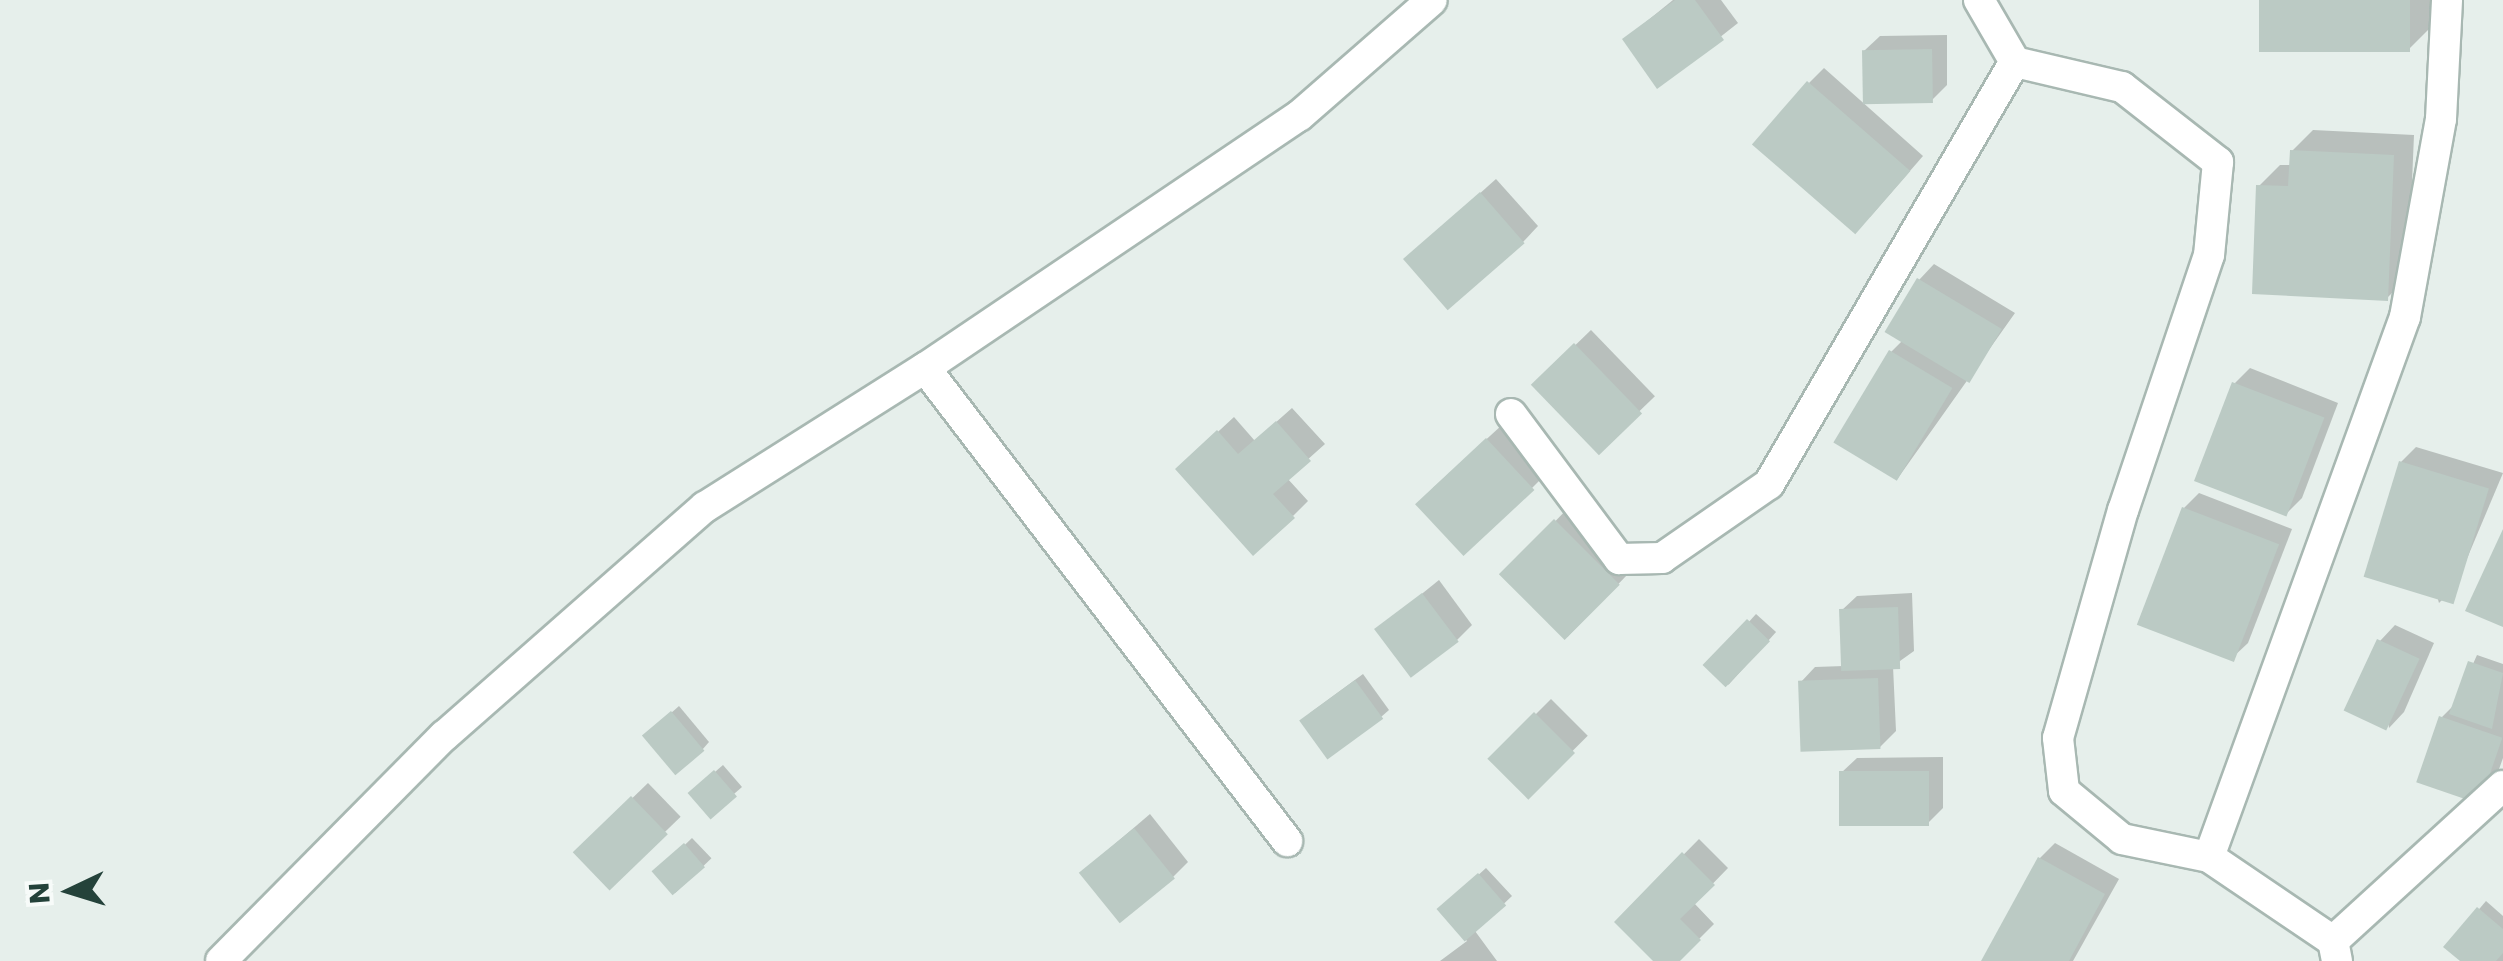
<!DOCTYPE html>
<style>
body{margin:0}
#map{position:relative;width:2503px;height:961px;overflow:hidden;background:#e6efeb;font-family:Poppins,sans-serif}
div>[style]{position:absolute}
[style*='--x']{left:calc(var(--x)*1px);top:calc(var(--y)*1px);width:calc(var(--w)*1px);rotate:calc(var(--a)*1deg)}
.shadow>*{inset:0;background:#0003;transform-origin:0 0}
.building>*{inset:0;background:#bbcac4;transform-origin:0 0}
.roads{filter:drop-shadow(2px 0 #a8b8b2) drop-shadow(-2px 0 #a8b8b2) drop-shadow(0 2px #a8b8b2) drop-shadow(0 -2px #a8b8b2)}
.minor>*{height:30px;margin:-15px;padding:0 15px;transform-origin:15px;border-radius:15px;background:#fff}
span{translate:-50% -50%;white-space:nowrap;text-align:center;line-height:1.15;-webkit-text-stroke:8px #f7fbf9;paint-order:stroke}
.north{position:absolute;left:20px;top:841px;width:100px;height:100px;-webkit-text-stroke:8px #f7fbf9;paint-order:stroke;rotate:266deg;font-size:28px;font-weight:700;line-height:40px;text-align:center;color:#24423a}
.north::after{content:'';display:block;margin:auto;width:35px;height:45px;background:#24423a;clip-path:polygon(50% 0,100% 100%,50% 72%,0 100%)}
</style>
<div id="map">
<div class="shadow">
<i style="clip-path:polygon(1673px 0,1721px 0,1738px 23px,1658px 86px,1625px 39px)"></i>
<i style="clip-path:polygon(2261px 0,2430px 0,2430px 28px,2409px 49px)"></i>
<i style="clip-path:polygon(1947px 35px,1947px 85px,1932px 100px,1864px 51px,1880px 36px)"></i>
<i style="clip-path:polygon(1824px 68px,1923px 156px,1870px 217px,1809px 83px)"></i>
<i style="clip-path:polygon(2313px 130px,2414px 135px,2408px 277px,2387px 298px,2259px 186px,2280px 165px,2292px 165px,2292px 151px)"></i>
<i style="clip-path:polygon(1496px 179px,1538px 226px,1523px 242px,1422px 245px)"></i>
<i style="clip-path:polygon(1934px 264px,2015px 313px,1898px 478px,1891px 352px,1903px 340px,1919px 280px)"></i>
<i style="left:1591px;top:330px;width:92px;height:78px;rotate:46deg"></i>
<i style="clip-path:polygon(2250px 368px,2338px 403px,2302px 498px,2286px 514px,2235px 383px)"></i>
<i style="clip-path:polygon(1292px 408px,1325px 444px,1287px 478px,1308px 501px,1293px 516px,1194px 454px,1234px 417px,1255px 441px)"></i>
<i style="clip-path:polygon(1502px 425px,1547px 473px,1532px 488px,1433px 488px)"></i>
<i style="clip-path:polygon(2416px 447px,2503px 473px,2455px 587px,2439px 603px,2401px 462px)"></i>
<i style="clip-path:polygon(2199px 493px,2292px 529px,2248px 643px,2232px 658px,2184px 508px)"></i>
<i style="left:1570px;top:506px;width:89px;height:96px;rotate:44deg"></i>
<i style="clip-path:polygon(1439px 580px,1472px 625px,1457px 640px,1377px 630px)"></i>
<i style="clip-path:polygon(1912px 593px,1914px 651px,1893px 666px,1896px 731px,1880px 747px,1800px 683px,1815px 667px,1844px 666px,1841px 611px,1857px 596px)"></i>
<i style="left:1756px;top:614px;width:27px;height:71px;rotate:42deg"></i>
<i style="clip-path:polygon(2395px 625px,2434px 643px,2404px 712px,2389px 728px,2380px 641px)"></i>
<i style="clip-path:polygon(2477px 655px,2503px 664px,2503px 758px,2493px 786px,2478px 801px,2442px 717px,2455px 704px)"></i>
<i style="clip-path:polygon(1363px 674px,1389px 710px,1381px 717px,1310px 713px)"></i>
<i style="left:1551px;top:699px;width:52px;height:84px;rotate:45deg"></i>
<i style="clip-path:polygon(679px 706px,709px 742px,702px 750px,653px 729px)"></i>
<i style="clip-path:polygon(1943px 757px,1943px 808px,1928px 823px,1841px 773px,1857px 758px)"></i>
<i style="left:723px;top:765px;width:29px;height:43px;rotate:49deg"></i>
<i style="left:648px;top:783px;width:47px;height:100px;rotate:46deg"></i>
<i style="clip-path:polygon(1150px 814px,1188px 862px,1173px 877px,1082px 872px)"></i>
<i style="left:692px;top:838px;width:28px;height:50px;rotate:46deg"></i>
<i style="clip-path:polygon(1699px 839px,1728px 868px,1694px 903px,1714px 924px,1677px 961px,1656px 961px,1617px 922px)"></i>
<i style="clip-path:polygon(2055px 843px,2119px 879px,2073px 961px,1983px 961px,2040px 858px)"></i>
<i style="clip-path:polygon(1486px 868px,1512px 896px,1475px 931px,1497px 961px,1440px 961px,1467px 941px,1440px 910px)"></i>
<i style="clip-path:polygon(2486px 901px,2503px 916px,2503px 961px,2464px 961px,2447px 947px)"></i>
</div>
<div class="building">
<i style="clip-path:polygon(1675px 0,1695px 0,1724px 40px,1657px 89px,1622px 39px)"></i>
<i style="left:2259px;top:0;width:151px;height:52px"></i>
<i style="left:1932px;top:49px;width:54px;height:70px;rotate:89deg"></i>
<i style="left:1807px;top:81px;width:137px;height:84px;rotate:41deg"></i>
<i style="clip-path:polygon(2290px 150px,2394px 155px,2388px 301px,2252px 294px,2256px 185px,2288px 186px)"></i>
<i style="left:1480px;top:192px;width:68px;height:102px;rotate:49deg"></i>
<i style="left:1917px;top:278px;width:99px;height:63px;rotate:31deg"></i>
<i style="left:1574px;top:343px;width:98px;height:60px;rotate:46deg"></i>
<i style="left:1889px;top:350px;width:74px;height:108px;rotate:31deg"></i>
<i style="left:2232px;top:382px;width:99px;height:106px;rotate:21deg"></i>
<i style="clip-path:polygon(1276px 421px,1311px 461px,1273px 494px,1295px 518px,1253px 556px,1175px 469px,1217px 430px,1238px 454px)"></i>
<i style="left:1486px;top:438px;width:71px;height:97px;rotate:47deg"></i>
<i style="left:2399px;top:461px;width:94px;height:121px;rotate:17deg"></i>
<i style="left:2182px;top:507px;width:104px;height:126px;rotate:21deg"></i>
<i style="left:1554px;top:519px;width:93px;height:78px;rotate:45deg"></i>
<i style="clip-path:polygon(2503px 529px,2503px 627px,2465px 611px)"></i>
<i style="left:1422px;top:593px;width:61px;height:60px;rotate:53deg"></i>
<i style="left:1898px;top:607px;width:62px;height:59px;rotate:88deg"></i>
<i style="left:1747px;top:619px;width:32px;height:64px;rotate:44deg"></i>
<i style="left:2377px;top:639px;width:47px;height:79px;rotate:25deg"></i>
<i style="clip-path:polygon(2468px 661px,2503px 673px,2492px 729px,2449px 714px)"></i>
<i style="left:1878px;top:678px;width:71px;height:80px;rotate:88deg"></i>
<i style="left:1355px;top:680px;width:48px;height:69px;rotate:54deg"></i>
<i style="left:671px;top:711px;width:52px;height:38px;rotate:50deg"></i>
<i style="left:1534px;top:712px;width:58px;height:66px;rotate:45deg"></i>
<i style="left:2439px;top:716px;width:67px;height:70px;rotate:19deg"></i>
<i style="left:714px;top:770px;width:35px;height:35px;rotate:49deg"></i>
<i style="left:1929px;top:771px;width:55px;height:90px;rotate:90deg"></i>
<i style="left:631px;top:796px;width:53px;height:81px;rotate:46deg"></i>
<i style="left:1134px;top:828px;width:65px;height:71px;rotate:51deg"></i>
<i style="left:684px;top:843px;width:32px;height:43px;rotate:49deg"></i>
<i style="clip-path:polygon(1682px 852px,1715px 885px,1680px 919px,1701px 940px,1680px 961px,1653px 961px,1614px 922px)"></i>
<i style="clip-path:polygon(2038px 857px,2105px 894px,2069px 961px,1981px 961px)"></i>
<i style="left:1478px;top:873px;width:43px;height:55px;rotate:49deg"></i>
<i style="clip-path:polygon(2477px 907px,2503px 929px,2503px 953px,2496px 961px,2460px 961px,2443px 947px)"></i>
</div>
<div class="roads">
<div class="minor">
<i style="--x:1979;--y:0;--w:72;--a:59.9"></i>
<i style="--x:2015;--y:62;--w:110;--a:13.2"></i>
<i style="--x:2122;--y:87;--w:122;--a:38"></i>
<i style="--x:2218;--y:162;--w:93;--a:95.5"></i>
<i style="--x:2209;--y:255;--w:269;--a:108.6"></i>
<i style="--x:2123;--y:510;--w:237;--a:105.9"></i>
<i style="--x:2058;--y:738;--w:53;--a:83.5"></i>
<i style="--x:2064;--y:791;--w:75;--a:39.6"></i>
<i style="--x:2122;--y:839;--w:89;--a:11.7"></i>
<i style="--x:2209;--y:857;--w:574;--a:-70.05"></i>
<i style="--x:2405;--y:317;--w:201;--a:-79.7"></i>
<i style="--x:2441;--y:119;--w:119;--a:-87.1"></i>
<i style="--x:925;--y:368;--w:596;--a:52.57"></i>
<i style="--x:1511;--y:414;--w:181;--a:53.3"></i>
<i style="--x:1619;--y:559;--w:43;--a:-1.3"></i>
<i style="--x:1662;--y:558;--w:130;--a:-34.7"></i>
<i style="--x:1769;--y:484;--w:488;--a:-59.8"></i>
<i style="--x:2209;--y:857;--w:150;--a:34.1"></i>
<i style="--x:221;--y:961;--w:317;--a:-45.3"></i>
<i style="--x:444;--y:736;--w:347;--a:-41.3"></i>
<i style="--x:705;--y:507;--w:260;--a:-32.3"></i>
<i style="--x:925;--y:368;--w:451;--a:-34"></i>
<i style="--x:1299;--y:116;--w:176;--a:-41.1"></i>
<i style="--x:2337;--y:961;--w:20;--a:-101"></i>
<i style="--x:2333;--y:941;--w:230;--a:-42.4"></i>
</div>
</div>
<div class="north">N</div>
</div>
